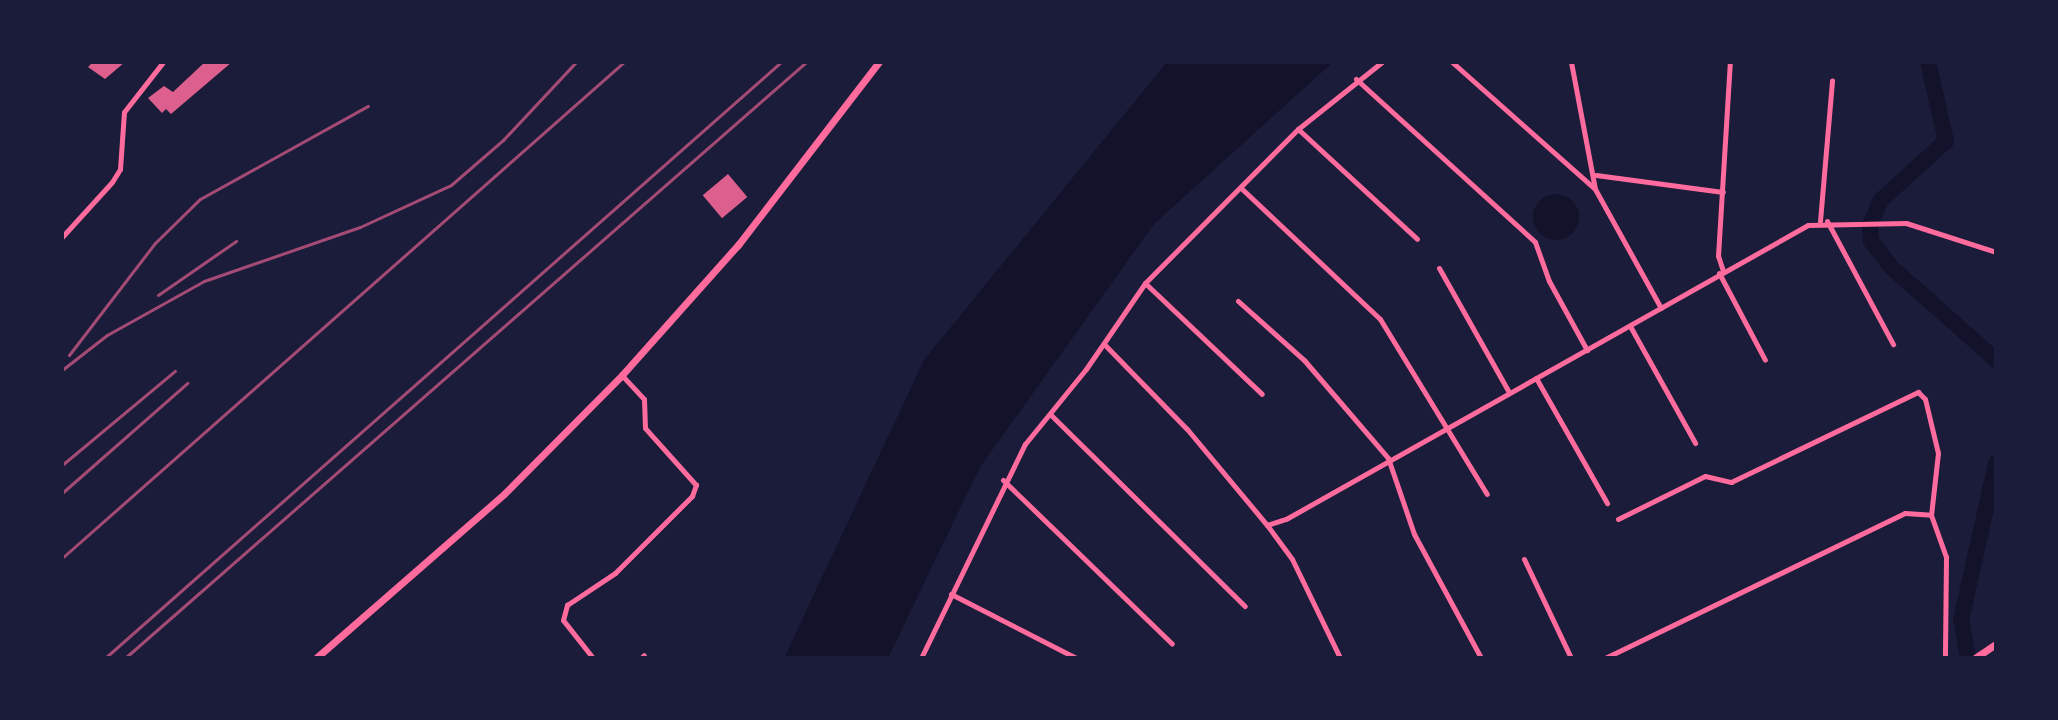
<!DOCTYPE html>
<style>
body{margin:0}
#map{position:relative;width:2058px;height:720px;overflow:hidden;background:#1b1b3a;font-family:Montserrat,sans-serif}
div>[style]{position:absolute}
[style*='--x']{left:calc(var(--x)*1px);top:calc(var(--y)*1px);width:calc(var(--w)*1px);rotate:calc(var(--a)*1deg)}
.water>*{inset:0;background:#12122b}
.round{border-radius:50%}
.river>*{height:16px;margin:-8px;padding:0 8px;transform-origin:8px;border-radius:8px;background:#12122b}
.building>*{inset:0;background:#dd5f8e;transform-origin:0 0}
.minor>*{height:5px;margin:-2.5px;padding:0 2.5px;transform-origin:2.5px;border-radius:2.5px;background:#ff6b9d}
.secondary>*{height:7px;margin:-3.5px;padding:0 3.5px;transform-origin:3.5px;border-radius:3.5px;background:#ff6b9d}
.rail>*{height:3px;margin:-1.5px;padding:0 1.5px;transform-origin:1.5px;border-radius:1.5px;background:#a44b75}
span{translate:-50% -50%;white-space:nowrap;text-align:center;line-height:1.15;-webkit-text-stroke:8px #1b1b3a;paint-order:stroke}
.frame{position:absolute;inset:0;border:64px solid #1b1b3a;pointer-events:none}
</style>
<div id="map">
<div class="water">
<i style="clip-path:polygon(1167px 62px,1333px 62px,1154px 224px,980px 467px,888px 658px,784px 658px,924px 360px)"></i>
<i class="round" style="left:1533px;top:194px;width:46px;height:46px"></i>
</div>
<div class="river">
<i style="--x:1928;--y:62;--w:81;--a:77.2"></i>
<i style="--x:1946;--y:141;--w:88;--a:137.8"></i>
<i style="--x:1881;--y:200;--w:27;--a:114"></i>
<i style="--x:1870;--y:225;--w:16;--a:86"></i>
<i style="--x:1871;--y:241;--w:33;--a:52"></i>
<i style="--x:1891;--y:267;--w:140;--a:41.5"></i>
<i style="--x:1968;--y:658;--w:39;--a:-100"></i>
<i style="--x:1961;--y:620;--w:161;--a:-77.4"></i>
</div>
<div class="building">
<i style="clip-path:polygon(93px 62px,125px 62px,105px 79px,88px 67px)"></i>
<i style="clip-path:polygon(205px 62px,232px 62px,171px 114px,166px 109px,162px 113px,148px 98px,164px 86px,173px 92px)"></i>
<i style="left:728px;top:174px;width:30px;height:33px;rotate:50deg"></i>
</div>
<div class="minor">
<i style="--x:1452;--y:62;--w:190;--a:41.6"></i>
<i style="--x:1571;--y:62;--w:129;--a:79.3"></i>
<i style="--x:1595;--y:189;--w:136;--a:61"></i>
<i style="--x:1356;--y:79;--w:242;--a:42.3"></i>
<i style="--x:1535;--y:242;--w:41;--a:70.3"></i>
<i style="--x:1549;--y:281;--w:79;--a:61.2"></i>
<i style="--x:1298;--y:129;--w:162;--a:42.7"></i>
<i style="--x:1596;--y:175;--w:128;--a:7.6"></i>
<i style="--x:1241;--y:188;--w:191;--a:43.3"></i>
<i style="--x:1380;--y:319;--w:205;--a:58.6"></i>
<i style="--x:1820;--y:221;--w:141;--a:-85.1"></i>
<i style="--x:1827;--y:221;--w:140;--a:61.8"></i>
<i style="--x:62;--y:237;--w:74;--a:-47.7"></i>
<i style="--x:112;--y:182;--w:15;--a:-58"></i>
<i style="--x:120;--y:169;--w:57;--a:-86"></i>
<i style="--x:124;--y:112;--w:63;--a:-52"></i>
<i style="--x:1439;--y:268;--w:142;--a:60.6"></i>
<i style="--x:1723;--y:271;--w:16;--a:-108"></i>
<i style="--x:1718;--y:256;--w:194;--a:-86.5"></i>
<i style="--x:1719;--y:273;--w:98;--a:62.1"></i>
<i style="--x:1145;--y:283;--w:161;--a:43.5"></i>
<i style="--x:1238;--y:301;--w:89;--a:41.8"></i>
<i style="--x:1304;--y:360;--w:129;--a:49.4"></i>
<i style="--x:1388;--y:458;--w:80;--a:71.1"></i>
<i style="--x:1414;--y:534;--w:141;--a:61.6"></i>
<i style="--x:1630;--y:326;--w:134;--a:60.9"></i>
<i style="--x:1104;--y:344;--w:119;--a:45.7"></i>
<i style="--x:1187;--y:429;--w:125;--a:50.2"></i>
<i style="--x:1267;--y:525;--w:20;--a:-18"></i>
<i style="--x:1286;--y:519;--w:599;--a:-29.39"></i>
<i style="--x:1808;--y:225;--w:98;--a:-1.2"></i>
<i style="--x:1906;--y:223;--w:95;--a:17.9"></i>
<i style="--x:1536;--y:378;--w:144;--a:60.4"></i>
<i style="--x:1051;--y:415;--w:272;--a:44.6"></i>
<i style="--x:1003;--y:480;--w:235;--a:44.1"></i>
<i style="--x:1618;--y:519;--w:97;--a:-26.3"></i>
<i style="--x:1705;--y:476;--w:27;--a:13"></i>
<i style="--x:1731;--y:482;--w:208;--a:-25.7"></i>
<i style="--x:1918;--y:392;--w:10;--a:45"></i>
<i style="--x:1925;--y:399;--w:56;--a:76.5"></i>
<i style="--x:1938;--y:453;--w:62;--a:96.4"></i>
<i style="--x:1931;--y:515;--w:45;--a:70.3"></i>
<i style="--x:1946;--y:557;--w:101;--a:90.6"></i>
<i style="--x:1267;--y:525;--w:42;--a:53.7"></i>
<i style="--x:1292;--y:559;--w:110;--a:64.1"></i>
<i style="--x:1524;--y:559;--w:110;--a:64.6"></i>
<i style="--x:951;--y:594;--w:140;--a:27.1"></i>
<i style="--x:593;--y:658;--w:48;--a:-128.3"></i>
<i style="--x:563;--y:620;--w:16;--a:-75"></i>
<i style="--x:567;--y:605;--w:58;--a:-33.7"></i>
<i style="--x:615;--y:573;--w:109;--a:-45"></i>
<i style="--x:692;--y:496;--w:12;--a:-70"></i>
<i style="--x:696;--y:485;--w:76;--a:-131.8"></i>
<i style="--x:645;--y:428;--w:29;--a:-92"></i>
<i style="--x:644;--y:399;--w:33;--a:-133"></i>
<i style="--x:641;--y:658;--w:4;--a:-45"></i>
<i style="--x:921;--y:658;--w:238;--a:-64.1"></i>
<i style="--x:1025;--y:444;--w:97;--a:-50.9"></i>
<i style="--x:1086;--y:369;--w:104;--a:-55.5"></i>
<i style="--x:1145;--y:283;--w:217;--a:-45.2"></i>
<i style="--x:1298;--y:129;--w:107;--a:-38.6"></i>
<i style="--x:1605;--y:658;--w:333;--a:-25.8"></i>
<i style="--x:1905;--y:513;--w:26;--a:4"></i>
</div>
<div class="secondary">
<i style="--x:316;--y:658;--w:249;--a:-41.1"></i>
<i style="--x:504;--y:494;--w:168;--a:-45.2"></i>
<i style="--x:622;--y:375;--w:174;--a:-48.3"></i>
<i style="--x:738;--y:245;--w:231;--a:-52.4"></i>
<i style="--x:1975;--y:658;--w:25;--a:-34"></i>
</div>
<div class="rail">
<i style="--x:158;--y:295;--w:95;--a:-34.7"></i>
<i style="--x:69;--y:355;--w:141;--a:-52.5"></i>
<i style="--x:155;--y:243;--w:63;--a:-44.4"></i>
<i style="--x:200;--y:199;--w:192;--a:-29"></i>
<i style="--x:62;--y:370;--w:57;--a:-37.9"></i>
<i style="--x:107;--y:335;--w:111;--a:-29.1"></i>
<i style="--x:204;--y:281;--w:165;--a:-19.1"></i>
<i style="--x:360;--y:227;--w:100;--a:-24.8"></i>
<i style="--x:451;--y:185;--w:69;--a:-40.9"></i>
<i style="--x:503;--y:140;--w:107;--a:-46.9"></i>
<i style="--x:62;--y:465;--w:147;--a:-39.8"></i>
<i style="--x:62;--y:493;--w:167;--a:-41.3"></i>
<i style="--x:62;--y:558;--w:750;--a:-41.43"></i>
<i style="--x:105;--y:658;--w:901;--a:-41.4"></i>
<i style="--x:125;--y:658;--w:905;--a:-41.19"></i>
</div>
<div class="frame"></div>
</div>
